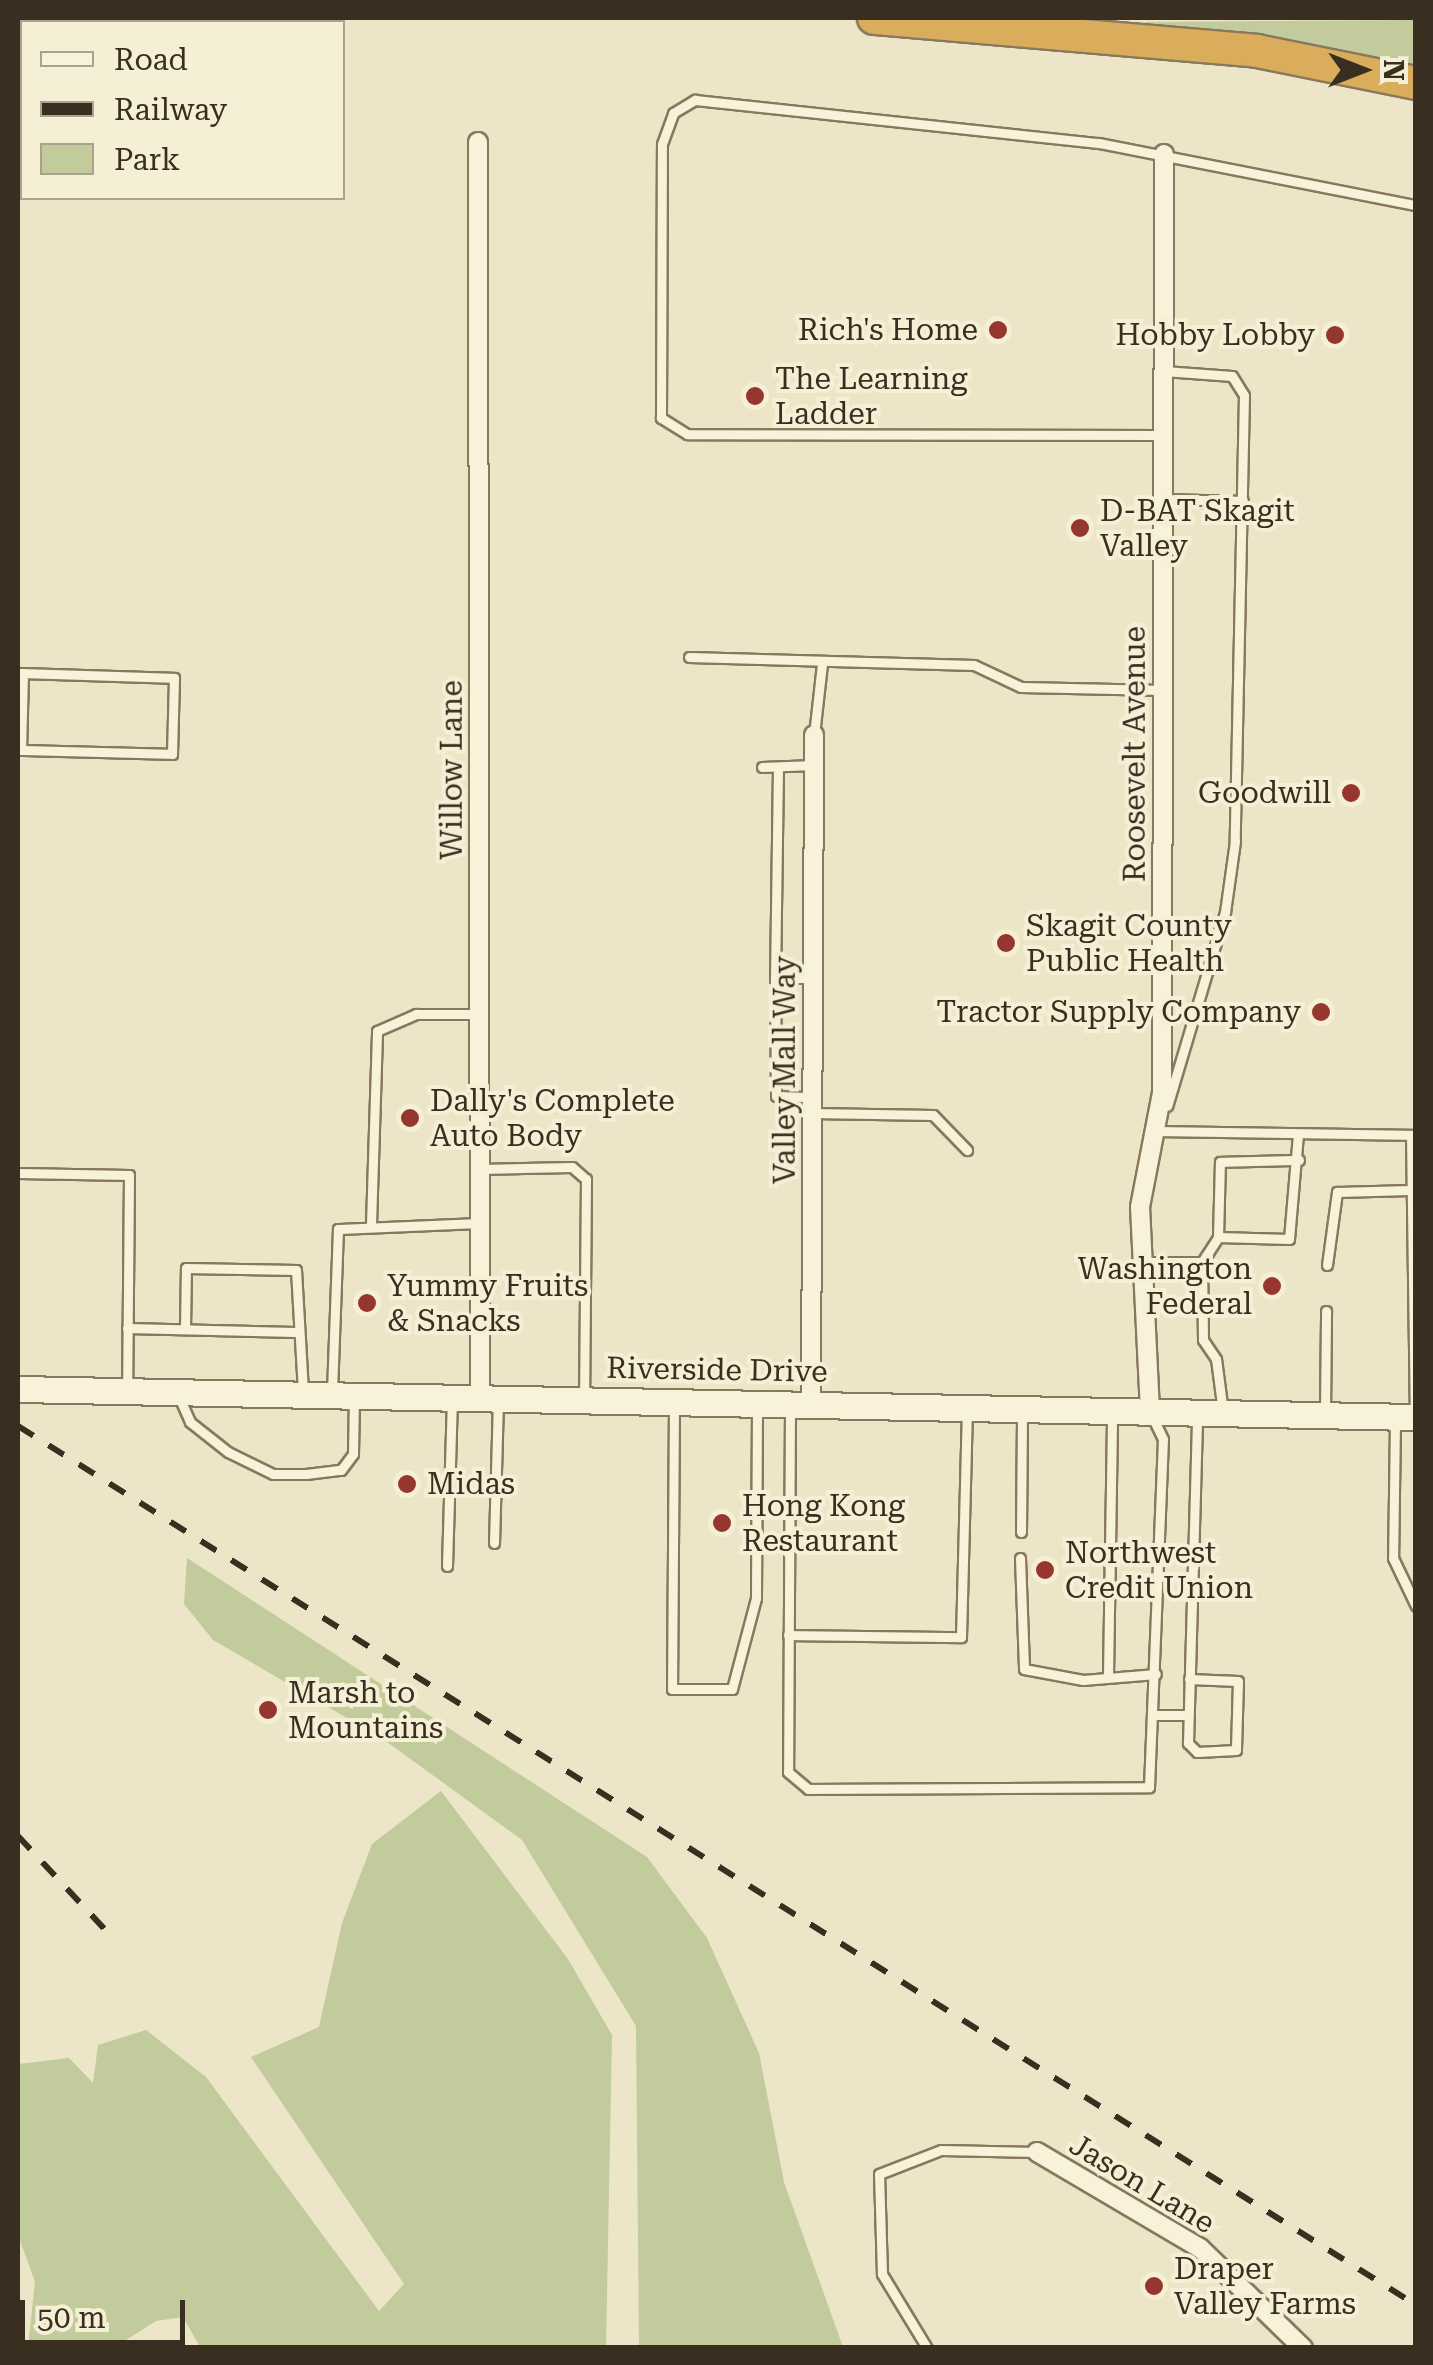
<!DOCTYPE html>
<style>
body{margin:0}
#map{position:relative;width:1433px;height:2365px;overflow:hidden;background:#ede5c7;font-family:"Roboto Serif",serif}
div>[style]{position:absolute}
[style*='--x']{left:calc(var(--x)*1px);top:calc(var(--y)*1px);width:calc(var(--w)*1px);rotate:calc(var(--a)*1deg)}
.green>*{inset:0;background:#c1cb9b}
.roads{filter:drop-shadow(2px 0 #88785d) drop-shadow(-2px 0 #88785d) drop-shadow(0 2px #88785d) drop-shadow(0 -2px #88785d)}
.lane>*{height:9px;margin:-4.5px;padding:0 4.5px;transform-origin:4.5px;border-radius:4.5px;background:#f8f2da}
.street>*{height:18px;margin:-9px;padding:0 9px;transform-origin:9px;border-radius:9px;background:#f8f2da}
.secondary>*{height:25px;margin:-12.5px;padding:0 12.5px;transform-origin:12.5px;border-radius:12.5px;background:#f8f2da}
.highway>*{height:32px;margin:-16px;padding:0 16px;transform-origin:16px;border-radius:16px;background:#d9ad5b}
.rail>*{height:6px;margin-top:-3px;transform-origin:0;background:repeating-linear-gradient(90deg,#392e20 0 18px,transparent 0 36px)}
.dots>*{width:28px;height:28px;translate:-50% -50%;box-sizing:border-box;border:5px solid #f5efd6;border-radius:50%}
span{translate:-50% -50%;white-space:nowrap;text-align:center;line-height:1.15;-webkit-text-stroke:8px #f5efd6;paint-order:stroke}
.poi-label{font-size:30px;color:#392e20}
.right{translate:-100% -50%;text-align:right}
.left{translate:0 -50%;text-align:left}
.street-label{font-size:30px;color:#392e20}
.frame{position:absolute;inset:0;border:20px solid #392e20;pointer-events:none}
.legend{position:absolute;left:20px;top:20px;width:325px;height:180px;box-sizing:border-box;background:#f5efd6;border:2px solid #aaa28d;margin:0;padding:12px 18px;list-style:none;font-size:30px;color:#392e20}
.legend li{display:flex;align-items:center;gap:20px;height:50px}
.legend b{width:50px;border:2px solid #aaa28d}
.north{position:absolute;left:1313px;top:20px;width:100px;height:100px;-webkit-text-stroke:8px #f5efd6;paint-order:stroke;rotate:90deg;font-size:28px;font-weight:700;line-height:40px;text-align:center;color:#392e20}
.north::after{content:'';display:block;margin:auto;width:35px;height:45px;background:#392e20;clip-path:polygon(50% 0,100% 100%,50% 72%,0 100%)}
.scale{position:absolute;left:20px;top:2300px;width:165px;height:45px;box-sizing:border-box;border:5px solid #392e20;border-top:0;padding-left:12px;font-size:30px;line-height:35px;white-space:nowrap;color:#392e20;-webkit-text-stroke:8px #f5efd6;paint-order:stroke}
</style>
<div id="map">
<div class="green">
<i style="clip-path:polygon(1415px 20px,1415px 66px,1141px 22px)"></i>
<i style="clip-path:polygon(187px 1558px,647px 1857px,707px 1938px,759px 2053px,784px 2182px,843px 2347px,639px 2347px,636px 2026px,522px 1840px,383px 1739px,213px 1640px,184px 1604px)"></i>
<i style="clip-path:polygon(441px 1791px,568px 1959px,612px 2035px,606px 2347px,200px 2347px,183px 2317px,156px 2321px,115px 2347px,28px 2347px,35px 2282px,18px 2235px,18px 2064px,69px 2058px,93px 2083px,98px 2045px,146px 2030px,206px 2077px,379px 2311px,404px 2284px,251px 2057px,319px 2027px,342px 1923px,372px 1844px)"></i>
</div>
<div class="roads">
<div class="lane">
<i style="--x:1164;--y:371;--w:68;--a:4.2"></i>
<i style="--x:1232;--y:376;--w:22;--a:58"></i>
<i style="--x:1244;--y:395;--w:446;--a:91.2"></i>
<i style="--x:1235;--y:841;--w:72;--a:98"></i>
<i style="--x:1225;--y:912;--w:202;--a:106.6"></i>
<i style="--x:1163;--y:435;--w:476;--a:-179.9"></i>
<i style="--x:687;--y:434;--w:31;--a:-148"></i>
<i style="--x:661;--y:418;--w:274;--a:-89.8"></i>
<i style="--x:662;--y:144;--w:33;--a:-70"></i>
<i style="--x:673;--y:113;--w:26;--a:-31"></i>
<i style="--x:695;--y:100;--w:406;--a:6.1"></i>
<i style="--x:1099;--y:143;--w:323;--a:11.1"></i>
<i style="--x:1163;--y:499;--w:80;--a:1.4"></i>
<i style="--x:689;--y:657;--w:285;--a:1.6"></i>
<i style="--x:974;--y:665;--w:52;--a:25.1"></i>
<i style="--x:1021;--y:687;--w:142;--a:1.2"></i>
<i style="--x:18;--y:673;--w:156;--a:1.8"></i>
<i style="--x:174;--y:678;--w:76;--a:91.5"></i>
<i style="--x:172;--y:754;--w:154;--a:-178.5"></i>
<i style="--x:814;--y:735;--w:71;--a:-83.6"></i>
<i style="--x:21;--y:750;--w:77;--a:-88.5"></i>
<i style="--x:762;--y:767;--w:52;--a:-2.2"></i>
<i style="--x:778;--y:767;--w:211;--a:90.8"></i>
<i style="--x:775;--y:978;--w:38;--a:0"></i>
<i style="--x:775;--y:978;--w:118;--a:89.5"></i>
<i style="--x:776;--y:1096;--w:36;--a:2"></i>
<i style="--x:812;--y:1113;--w:121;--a:0.9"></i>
<i style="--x:933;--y:1115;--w:49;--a:45.8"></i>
<i style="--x:1160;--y:1131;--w:256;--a:0.9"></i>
<i style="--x:1411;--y:1135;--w:279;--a:89.2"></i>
<i style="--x:480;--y:1169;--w:92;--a:-1.2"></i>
<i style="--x:572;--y:1167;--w:18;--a:41"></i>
<i style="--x:586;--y:1179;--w:217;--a:90.5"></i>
<i style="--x:18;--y:1173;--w:111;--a:1"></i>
<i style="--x:129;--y:1175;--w:215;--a:90.5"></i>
<i style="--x:371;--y:1224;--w:193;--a:-88.2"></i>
<i style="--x:377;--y:1031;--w:43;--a:-23.6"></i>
<i style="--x:416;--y:1014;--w:64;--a:0"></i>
<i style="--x:1218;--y:1237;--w:71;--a:1.6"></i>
<i style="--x:1289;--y:1239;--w:104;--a:-85.1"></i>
<i style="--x:1144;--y:1262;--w:58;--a:0"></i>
<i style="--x:1327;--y:1265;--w:74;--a:-82.2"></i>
<i style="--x:1337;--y:1192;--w:73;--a:-1.6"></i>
<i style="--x:127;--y:1328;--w:168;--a:1.4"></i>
<i style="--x:185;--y:1329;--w:61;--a:-89.1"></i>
<i style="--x:186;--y:1268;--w:110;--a:1"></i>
<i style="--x:296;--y:1270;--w:122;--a:86.7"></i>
<i style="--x:332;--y:1392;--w:163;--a:-87.9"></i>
<i style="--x:338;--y:1229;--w:142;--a:-2.4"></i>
<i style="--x:179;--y:1397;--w:27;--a:66"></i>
<i style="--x:190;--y:1422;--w:48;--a:38.3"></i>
<i style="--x:228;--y:1452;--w:50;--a:26.1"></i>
<i style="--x:273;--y:1474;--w:33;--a:0"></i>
<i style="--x:306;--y:1474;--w:35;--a:-7"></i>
<i style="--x:341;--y:1470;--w:20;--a:-53"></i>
<i style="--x:353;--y:1454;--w:56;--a:-89"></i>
<i style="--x:674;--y:1405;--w:284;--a:90.4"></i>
<i style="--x:672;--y:1689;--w:60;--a:0"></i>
<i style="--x:732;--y:1689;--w:94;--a:-75.2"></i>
<i style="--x:756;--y:1598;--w:191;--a:-89.7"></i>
<i style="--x:790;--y:1408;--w:364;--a:90.3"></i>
<i style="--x:788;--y:1772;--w:26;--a:40"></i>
<i style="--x:808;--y:1789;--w:341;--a:-0.3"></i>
<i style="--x:1149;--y:1787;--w:348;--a:-87.7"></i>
<i style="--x:1163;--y:1439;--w:28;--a:-116"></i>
<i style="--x:1223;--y:1412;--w:53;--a:-97.5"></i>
<i style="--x:1216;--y:1359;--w:23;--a:-124"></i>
<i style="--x:1203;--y:1340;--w:78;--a:-90.7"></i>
<i style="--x:1202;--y:1262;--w:30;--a:-57"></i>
<i style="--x:1218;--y:1237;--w:75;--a:-88.5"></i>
<i style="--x:1220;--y:1162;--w:79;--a:-1.5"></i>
<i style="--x:1325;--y:1413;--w:102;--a:-89.4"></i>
<i style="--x:1395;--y:1422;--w:136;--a:90.8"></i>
<i style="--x:1393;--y:1558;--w:53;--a:64.4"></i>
<i style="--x:1021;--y:1532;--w:122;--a:-89.5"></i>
<i style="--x:494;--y:1543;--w:142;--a:-88.4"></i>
<i style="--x:1020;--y:1558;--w:111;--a:87.9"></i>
<i style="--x:1024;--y:1669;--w:60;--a:10.6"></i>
<i style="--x:1083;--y:1680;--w:73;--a:-4.7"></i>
<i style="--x:447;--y:1566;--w:166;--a:-88.3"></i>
<i style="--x:788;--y:1635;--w:173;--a:0.7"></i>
<i style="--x:961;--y:1637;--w:226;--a:-88.5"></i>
<i style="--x:1108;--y:1676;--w:262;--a:-89.1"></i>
<i style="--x:1189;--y:1679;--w:49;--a:2.3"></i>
<i style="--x:1238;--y:1681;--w:69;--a:91.7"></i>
<i style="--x:1236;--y:1750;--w:39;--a:177"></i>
<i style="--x:1197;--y:1752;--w:13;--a:-135"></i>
<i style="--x:1188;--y:1743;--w:328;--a:-88.4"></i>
<i style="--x:1157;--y:1715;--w:30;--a:0"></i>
<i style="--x:927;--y:2348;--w:87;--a:-121.3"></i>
<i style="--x:882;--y:2274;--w:100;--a:-91.7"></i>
<i style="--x:879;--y:2174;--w:66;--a:-21.2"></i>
<i style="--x:941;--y:2150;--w:96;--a:1.2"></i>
</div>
<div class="street">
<i style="--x:478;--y:142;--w:1256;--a:89.91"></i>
<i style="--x:811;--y:1405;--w:670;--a:-89.74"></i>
<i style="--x:1150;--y:1411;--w:204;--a:-92.8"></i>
<i style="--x:1140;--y:1207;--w:116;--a:-79.1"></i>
<i style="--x:1162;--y:1093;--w:939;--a:-89.88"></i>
<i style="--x:1037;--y:2152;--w:189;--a:30.5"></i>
<i style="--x:1200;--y:2248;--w:144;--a:44.2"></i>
</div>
<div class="secondary">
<i style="--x:18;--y:1389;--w:1398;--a:1.15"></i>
</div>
<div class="highway">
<i style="--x:874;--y:18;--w:384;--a:4.9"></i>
<i style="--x:1257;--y:51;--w:162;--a:11.4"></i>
<i style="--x:43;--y:22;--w:32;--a:-7"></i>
</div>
</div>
<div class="rail">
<i style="--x:18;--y:1426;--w:1651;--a:32.16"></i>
<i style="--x:18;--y:1836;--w:135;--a:47.1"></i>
</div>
<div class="dots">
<i style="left:998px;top:330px;background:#95372f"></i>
<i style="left:1335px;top:335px;background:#95372f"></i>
<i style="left:755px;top:396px;background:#95372f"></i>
<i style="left:1080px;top:528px;background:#95372f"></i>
<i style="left:1351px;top:793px;background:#95372f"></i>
<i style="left:1006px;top:943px;background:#95372f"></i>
<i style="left:1321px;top:1012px;background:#95372f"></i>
<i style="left:410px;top:1118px;background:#95372f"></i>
<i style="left:1272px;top:1286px;background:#95372f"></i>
<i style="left:367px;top:1303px;background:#95372f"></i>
<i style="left:407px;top:1484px;background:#95372f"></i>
<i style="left:722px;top:1523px;background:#95372f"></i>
<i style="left:1045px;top:1570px;background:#95372f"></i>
<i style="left:268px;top:1710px;background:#95372f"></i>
<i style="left:1154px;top:2286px;background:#95372f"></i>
</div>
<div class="poi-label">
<span class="right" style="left:978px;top:330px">Rich's Home</span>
<span class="right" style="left:1315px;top:335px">Hobby Lobby</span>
<span class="left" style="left:775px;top:396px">The Learning<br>Ladder</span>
<span class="left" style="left:1100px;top:528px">D-BAT Skagit<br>Valley</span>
<span class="right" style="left:1331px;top:793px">Goodwill</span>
<span class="left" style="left:1026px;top:943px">Skagit County<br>Public Health</span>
<span class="right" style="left:1301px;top:1012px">Tractor Supply Company</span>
<span class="left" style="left:430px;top:1118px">Dally's Complete<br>Auto Body</span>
<span class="right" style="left:1252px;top:1286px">Washington<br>Federal</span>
<span class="left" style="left:387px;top:1303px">Yummy Fruits<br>&amp; Snacks</span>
<span class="left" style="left:427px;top:1484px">Midas</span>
<span class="left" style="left:742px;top:1523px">Hong Kong<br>Restaurant</span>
<span class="left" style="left:1065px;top:1570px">Northwest<br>Credit Union</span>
<span class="left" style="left:288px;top:1710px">Marsh to<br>Mountains</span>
<span class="left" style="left:1174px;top:2286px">Draper<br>Valley Farms</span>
</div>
<div class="street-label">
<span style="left:1135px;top:754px;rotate:-90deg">Roosevelt Avenue</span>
<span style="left:452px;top:770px;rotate:-90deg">Willow Lane</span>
<span style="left:785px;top:1070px;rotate:-90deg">Valley Mall Way</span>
<span style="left:717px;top:1370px;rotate:1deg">Riverside Drive</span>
<span style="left:1142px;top:2184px;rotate:31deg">Jason Lane</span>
</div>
<div class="frame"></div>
<ul class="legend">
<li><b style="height:12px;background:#f8f2da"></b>Road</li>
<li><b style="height:12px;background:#392e20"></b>Railway</li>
<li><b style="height:28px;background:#c1cb9b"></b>Park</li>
</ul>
<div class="north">N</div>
<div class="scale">50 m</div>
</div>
